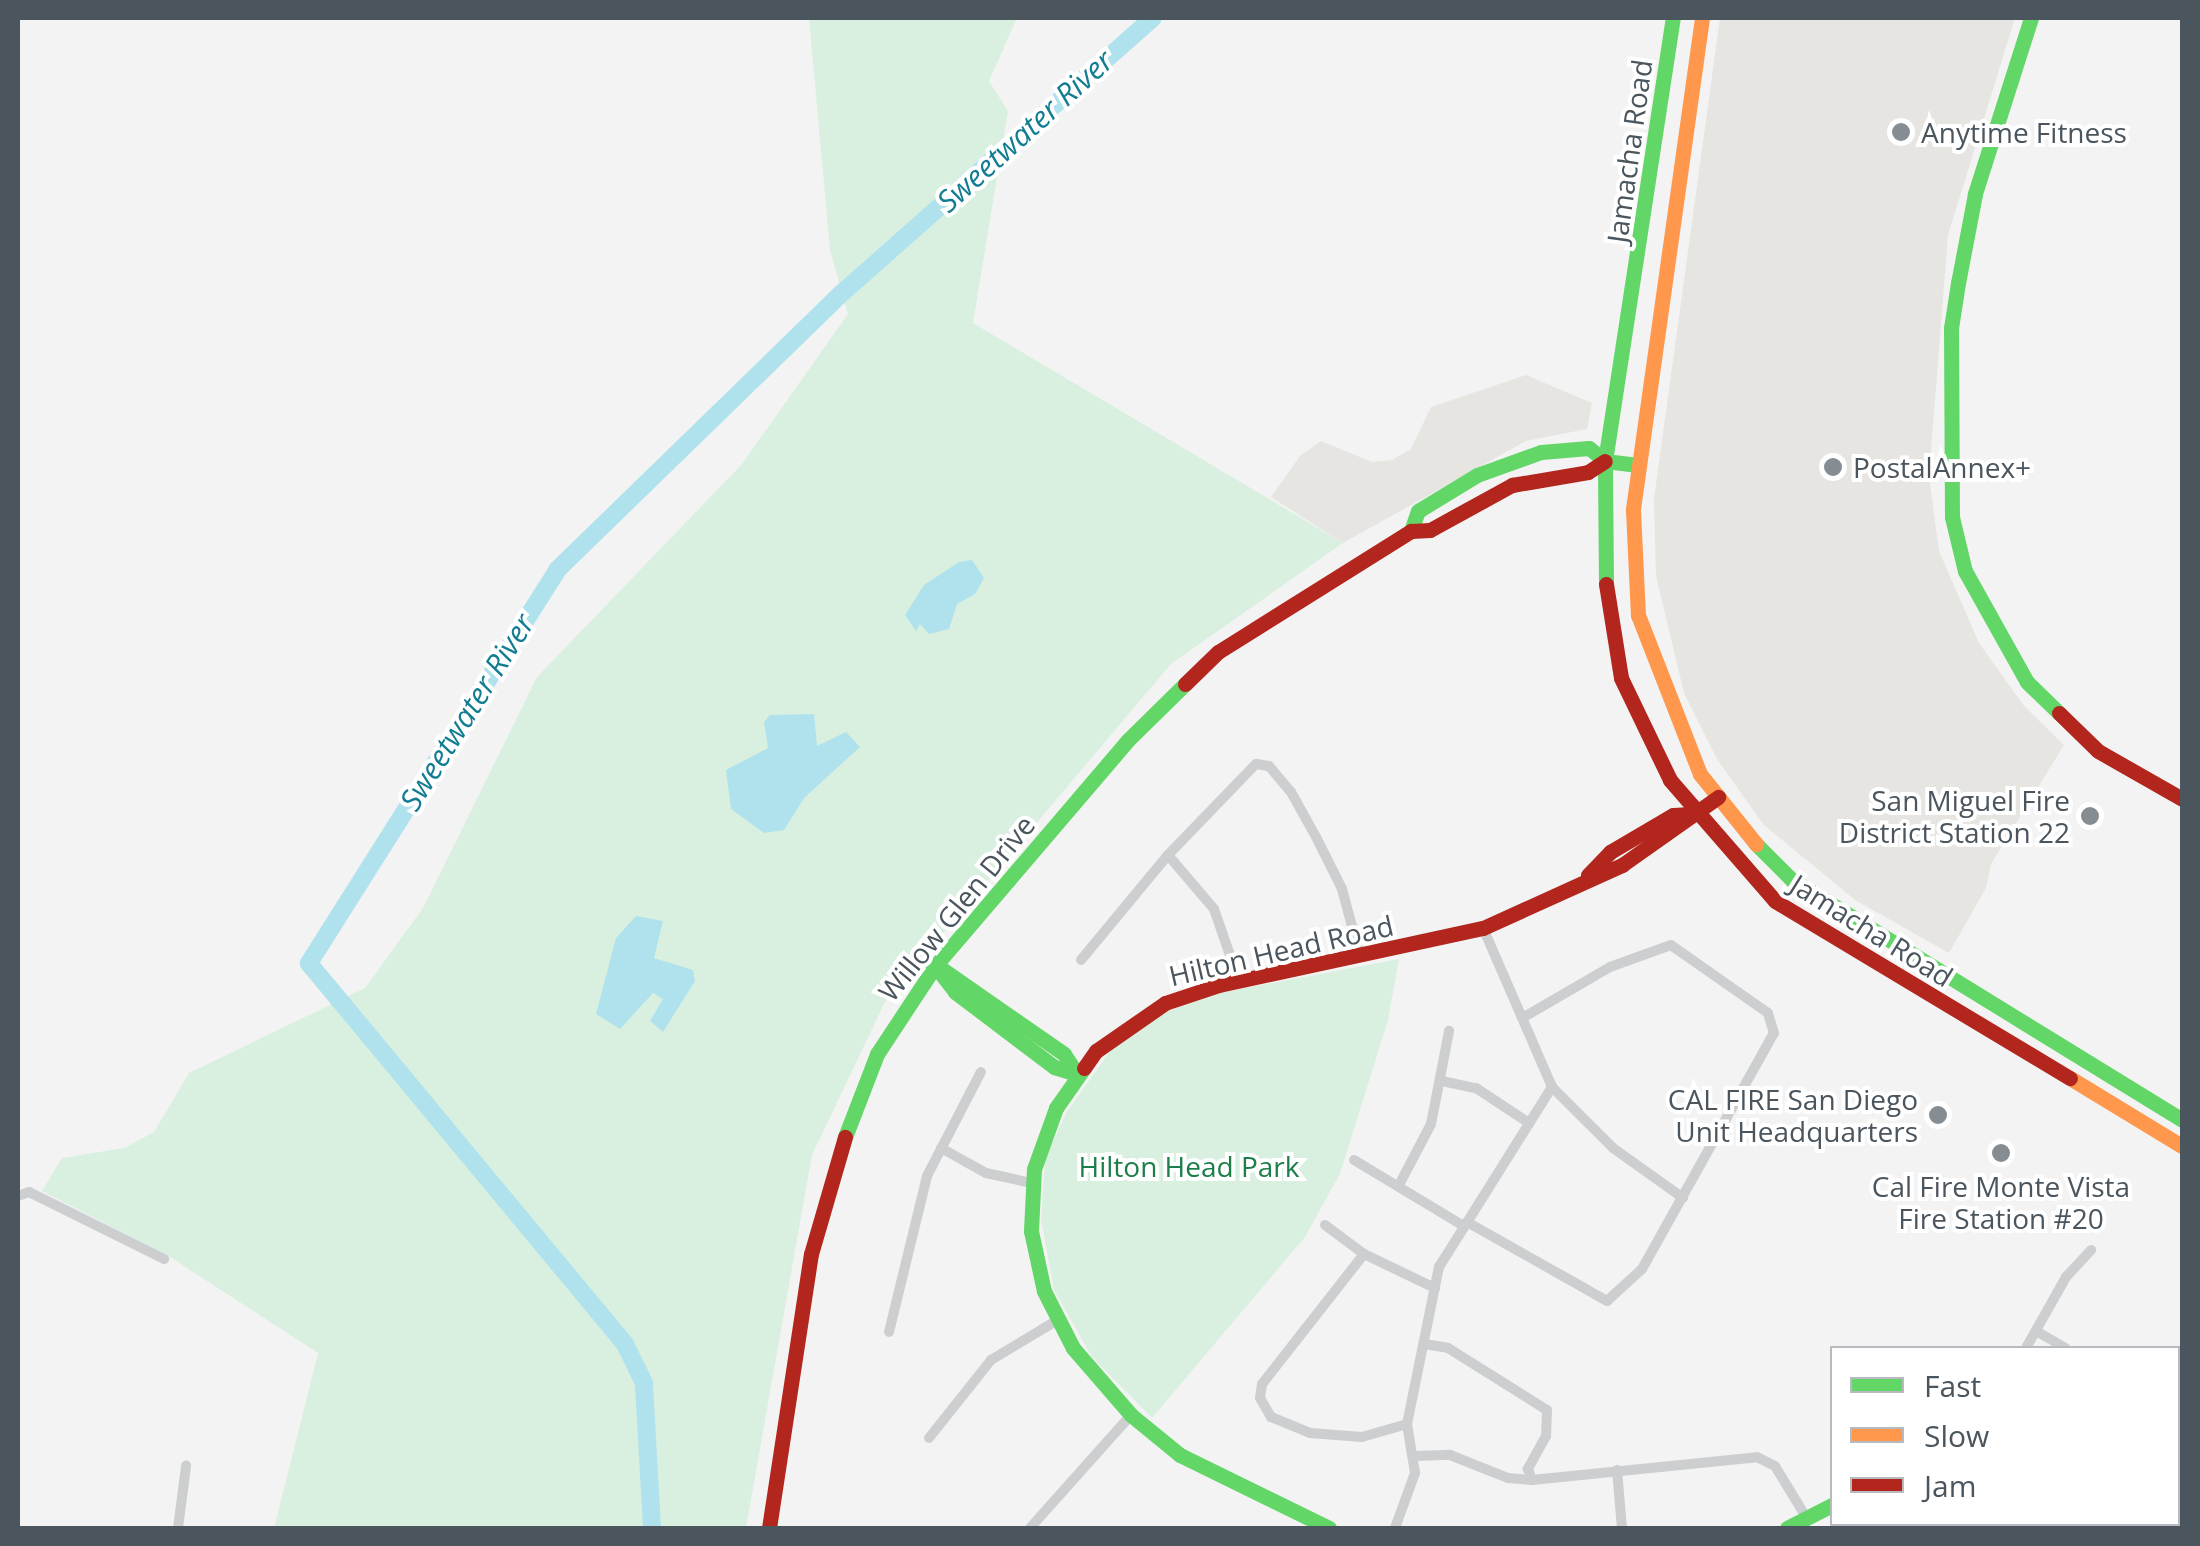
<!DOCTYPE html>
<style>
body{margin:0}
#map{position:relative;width:2200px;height:1546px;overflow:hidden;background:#f3f3f3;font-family:"Open Sans",sans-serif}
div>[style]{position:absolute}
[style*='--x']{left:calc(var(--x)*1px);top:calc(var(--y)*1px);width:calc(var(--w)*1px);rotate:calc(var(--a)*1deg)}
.commercial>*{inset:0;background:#e7e5e1}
.green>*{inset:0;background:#d9f0e1}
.water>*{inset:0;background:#afe2ec}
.river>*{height:18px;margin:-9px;padding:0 9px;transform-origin:9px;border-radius:9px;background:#afe2ec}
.street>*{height:10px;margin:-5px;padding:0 5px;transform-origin:5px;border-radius:5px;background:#ccced0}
.fast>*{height:15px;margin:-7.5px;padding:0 7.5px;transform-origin:7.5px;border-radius:7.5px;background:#63d668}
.slow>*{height:15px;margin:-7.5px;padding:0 7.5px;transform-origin:7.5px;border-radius:7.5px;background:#ff974d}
.jam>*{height:15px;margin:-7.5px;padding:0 7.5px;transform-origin:7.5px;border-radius:7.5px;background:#b3261e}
.dots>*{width:28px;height:28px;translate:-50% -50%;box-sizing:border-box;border:5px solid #fff;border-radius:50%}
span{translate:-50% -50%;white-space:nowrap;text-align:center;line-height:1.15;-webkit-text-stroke:8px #fff;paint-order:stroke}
.poi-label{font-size:28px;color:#4a555e}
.left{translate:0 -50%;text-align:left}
.right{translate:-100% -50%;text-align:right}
.street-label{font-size:28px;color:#4a555e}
.park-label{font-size:28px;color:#1c7f49}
.water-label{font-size:30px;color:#127d92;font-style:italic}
.frame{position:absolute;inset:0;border:20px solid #4a555e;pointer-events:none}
.legend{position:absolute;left:1830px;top:1346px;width:350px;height:180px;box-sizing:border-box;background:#fff;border:2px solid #b7bbbf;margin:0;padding:12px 18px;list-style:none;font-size:30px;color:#4a555e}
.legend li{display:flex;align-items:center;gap:20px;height:50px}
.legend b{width:50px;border:2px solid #b7bbbf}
</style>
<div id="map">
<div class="commercial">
<i style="clip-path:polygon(1720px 18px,2015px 18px,1948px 235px,1929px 476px,1939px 551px,1979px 643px,2024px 706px,2064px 745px,1991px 864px,1986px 888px,1949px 953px,1855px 900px,1763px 824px,1717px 759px,1684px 693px,1656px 576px,1654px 499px)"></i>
<i style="clip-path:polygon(1526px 375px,1592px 403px,1587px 429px,1526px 441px,1343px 543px,1271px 497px,1300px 456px,1321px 441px,1372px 462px,1392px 460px,1411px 449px,1431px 407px)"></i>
</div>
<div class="green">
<i style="clip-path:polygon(809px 18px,1017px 18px,989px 81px,1008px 111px,973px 323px,1343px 543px,1171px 664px,885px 1002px,812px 1155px,746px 1528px,274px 1528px,318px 1353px,170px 1257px,42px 1191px,62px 1158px,124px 1148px,154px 1132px,189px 1073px,365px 988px,423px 908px,537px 677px,742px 464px,848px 314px,830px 250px)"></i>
<i style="clip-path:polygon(1399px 959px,1388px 1020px,1340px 1174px,1305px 1237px,1152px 1418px,1092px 1357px,1054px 1290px,1041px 1219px,1045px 1159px,1066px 1113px,1115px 1044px,1149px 1020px,1204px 996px)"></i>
</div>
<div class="water">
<i style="clip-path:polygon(972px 560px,984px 578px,975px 594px,957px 604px,949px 629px,929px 634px,920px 624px,916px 631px,905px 615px,924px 585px,959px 562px)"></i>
<i style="clip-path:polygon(814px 714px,817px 746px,846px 732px,860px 747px,804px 798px,784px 830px,764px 833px,731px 809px,726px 770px,768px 748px,764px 722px,770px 715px)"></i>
<i style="clip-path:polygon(636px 916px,663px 921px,654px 958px,693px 970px,695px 981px,663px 1032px,650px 1021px,663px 999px,653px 993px,620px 1029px,596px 1014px,616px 938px)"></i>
</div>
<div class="river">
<i style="--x:652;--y:1528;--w:145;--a:-93.2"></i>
<i style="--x:644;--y:1383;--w:43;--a:-116"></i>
<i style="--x:625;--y:1344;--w:495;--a:-129.7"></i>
<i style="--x:309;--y:963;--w:465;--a:-57.7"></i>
<i style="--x:557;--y:570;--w:397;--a:-44.2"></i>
<i style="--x:842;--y:293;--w:415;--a:-41.5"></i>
</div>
<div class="street">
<i style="--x:1168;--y:855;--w:71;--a:49.6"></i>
<i style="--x:1214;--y:909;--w:76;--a:70.9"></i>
<i style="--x:1483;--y:928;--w:173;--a:66.5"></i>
<i style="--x:1552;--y:1087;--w:86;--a:45"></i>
<i style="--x:1613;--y:1148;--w:86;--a:35.5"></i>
<i style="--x:1081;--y:960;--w:136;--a:-50.4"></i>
<i style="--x:1168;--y:855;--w:127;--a:-46"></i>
<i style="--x:1256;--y:764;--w:13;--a:9"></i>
<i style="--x:1269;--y:766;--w:34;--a:50"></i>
<i style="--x:1291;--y:792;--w:51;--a:60.9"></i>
<i style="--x:1316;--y:837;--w:58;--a:63.4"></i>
<i style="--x:1342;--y:889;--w:69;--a:75"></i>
<i style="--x:1442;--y:1081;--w:35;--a:12"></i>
<i style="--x:1476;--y:1088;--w:64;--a:33.4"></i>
<i style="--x:941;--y:1148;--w:51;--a:29.1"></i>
<i style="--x:986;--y:1173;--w:47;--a:12.3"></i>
<i style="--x:1354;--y:1160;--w:128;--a:31"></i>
<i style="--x:1399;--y:1185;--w:69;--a:-62.3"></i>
<i style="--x:1431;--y:1124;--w:95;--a:-79"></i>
<i style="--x:18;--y:1196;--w:12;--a:-20"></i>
<i style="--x:29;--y:1192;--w:151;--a:26.4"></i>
<i style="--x:1467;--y:1222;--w:161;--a:29.4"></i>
<i style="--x:1607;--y:1301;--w:47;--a:-42.4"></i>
<i style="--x:1642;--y:1269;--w:270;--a:-60.8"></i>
<i style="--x:1774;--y:1033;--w:21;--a:-107"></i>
<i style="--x:1768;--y:1013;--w:118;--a:-145"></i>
<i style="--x:1671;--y:945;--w:65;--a:160.2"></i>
<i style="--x:1610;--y:967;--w:99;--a:149.8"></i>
<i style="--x:1325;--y:1225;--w:49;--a:36.6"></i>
<i style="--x:1364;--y:1254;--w:79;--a:25.6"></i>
<i style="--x:1364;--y:1254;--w:165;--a:128.1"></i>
<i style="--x:1262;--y:1384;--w:14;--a:98"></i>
<i style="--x:1260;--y:1398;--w:22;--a:60"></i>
<i style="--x:1271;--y:1417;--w:42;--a:22.3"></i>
<i style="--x:1310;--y:1433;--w:52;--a:4.4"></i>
<i style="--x:1362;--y:1437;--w:47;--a:-16.1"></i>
<i style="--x:2036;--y:1331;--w:34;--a:30"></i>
<i style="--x:889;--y:1332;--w:161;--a:-76.3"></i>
<i style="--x:927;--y:1176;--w:117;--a:-62.6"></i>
<i style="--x:1424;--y:1344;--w:24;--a:9"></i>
<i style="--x:1448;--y:1348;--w:117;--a:32.1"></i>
<i style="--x:1547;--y:1410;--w:26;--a:92"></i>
<i style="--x:1546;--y:1436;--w:38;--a:119"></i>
<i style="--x:1528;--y:1469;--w:12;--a:70"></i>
<i style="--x:2026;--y:1348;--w:81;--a:-60.6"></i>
<i style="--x:2066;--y:1277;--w:37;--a:-47"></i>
<i style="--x:1407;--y:1424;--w:160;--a:-78.5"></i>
<i style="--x:1439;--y:1267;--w:213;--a:-57.9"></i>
<i style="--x:929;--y:1438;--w:100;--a:-51.5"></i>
<i style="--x:991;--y:1360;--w:76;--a:-31"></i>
<i style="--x:1415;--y:1456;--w:35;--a:-2"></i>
<i style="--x:1450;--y:1455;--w:62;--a:21.6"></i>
<i style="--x:1508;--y:1478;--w:24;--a:5"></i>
<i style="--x:1532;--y:1480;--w:226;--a:-5.8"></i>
<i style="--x:1757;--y:1457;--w:20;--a:27"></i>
<i style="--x:1775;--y:1466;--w:60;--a:58.7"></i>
<i style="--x:1617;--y:1470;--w:58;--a:85.1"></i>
<i style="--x:1866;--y:1524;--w:4;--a:90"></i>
<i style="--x:178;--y:1528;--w:63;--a:-82.6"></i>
<i style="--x:1030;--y:1528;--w:152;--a:-48.2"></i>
<i style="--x:1395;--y:1528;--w:59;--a:-70"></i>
<i style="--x:1415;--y:1473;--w:50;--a:-99.3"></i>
</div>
<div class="fast">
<i style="--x:2031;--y:18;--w:185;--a:107.7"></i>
<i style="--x:1975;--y:194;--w:91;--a:100.8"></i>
<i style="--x:1958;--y:283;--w:46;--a:98.8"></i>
<i style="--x:1951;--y:328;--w:189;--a:89.7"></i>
<i style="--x:1952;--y:517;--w:56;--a:76.5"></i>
<i style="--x:1965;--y:571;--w:127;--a:60.8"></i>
<i style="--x:2027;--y:682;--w:45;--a:44.1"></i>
<i style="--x:1411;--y:531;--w:21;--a:-71"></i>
<i style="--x:1418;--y:511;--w:69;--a:-31.4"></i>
<i style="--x:1477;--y:475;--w:68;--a:-19.8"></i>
<i style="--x:1541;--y:452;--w:48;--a:-4.8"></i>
<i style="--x:1589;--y:448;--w:21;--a:39"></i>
<i style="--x:1605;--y:461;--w:31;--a:7"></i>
<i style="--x:1606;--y:584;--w:123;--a:-90.5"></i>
<i style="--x:1605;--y:461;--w:448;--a:-81.3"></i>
<i style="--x:1756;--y:844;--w:51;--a:45"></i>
<i style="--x:1792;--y:880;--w:458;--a:31.6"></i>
<i style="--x:935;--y:966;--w:33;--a:52"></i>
<i style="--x:955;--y:992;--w:124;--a:37.1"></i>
<i style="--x:1054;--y:1067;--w:24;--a:17"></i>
<i style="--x:939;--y:967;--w:152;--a:34.8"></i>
<i style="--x:1064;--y:1054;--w:24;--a:57"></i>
<i style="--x:1084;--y:1068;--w:49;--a:125"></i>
<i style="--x:1056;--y:1108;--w:65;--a:109.8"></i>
<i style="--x:1034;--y:1169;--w:62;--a:92.8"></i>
<i style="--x:1031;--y:1231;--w:61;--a:77.8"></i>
<i style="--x:1044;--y:1291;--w:64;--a:63"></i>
<i style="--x:1073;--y:1348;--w:89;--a:49.1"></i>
<i style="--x:1131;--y:1415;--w:63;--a:39.2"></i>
<i style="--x:1180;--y:1455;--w:166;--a:26.1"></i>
<i style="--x:845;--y:1137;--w:89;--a:-68.9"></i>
<i style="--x:877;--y:1054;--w:105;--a:-56.6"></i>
<i style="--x:935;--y:966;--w:297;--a:-49.5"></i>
<i style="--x:1128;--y:740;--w:80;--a:-44.5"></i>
<i style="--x:2097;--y:1524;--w:11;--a:22"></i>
<i style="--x:1787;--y:1528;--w:51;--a:-27.1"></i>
</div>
<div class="slow">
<i style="--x:1702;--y:18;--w:497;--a:98"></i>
<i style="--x:1633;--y:510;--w:105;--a:87.3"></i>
<i style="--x:1638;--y:615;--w:171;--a:68.7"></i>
<i style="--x:1700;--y:774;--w:90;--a:51.3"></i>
<i style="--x:2070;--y:1078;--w:131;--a:31.3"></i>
</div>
<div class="jam">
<i style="--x:1606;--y:584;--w:95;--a:80.9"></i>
<i style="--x:1621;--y:678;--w:113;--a:64.3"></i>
<i style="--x:1670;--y:780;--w:160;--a:49"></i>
<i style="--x:1775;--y:901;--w:344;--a:31"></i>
<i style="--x:1185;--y:684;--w:46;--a:-44.1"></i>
<i style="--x:1218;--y:652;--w:228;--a:-32.1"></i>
<i style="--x:1411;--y:531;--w:19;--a:-3"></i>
<i style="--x:1430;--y:530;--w:94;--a:-28.8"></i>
<i style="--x:1512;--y:485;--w:77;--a:-9.7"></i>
<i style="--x:1588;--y:472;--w:20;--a:-33"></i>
<i style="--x:2059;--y:713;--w:54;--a:44.3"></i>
<i style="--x:2098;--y:751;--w:97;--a:29.7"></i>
<i style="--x:1588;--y:875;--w:32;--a:-46"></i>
<i style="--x:1610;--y:852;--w:73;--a:-30.4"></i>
<i style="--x:1673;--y:815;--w:22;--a:-3"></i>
<i style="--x:1084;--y:1068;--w:21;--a:-55"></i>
<i style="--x:1096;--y:1051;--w:84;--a:-34.8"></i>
<i style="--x:1165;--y:1003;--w:57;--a:-18.4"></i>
<i style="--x:1219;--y:985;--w:270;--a:-12.2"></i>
<i style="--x:1483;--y:928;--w:153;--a:-24.4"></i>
<i style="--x:1622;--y:865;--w:118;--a:-35.3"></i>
<i style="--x:2178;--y:1426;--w:12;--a:-70"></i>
<i style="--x:769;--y:1528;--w:277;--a:-81.3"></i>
<i style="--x:811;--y:1254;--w:122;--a:-73.8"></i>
<i style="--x:2131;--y:1528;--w:4;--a:-63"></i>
</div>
<div class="dots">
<i style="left:1901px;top:132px;background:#858c92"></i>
<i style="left:1833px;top:467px;background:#858c92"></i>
<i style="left:2090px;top:816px;background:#858c92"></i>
<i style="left:1938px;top:1115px;background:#858c92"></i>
<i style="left:2001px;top:1153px;background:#858c92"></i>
</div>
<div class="poi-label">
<span class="left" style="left:1921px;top:132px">Anytime Fitness</span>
<span class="left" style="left:1853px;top:467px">PostalAnnex+</span>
<span class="right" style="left:2070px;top:816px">San Miguel Fire<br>District Station 22</span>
<span class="right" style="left:1918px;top:1115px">CAL FIRE San Diego<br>Unit Headquarters</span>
<span style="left:2001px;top:1202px">Cal Fire Monte Vista<br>Fire Station #20</span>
</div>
<div class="street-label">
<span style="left:1629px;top:151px;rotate:-82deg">Jamacha Road</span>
<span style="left:956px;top:908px;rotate:-51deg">Willow Glen Drive</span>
<span style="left:1872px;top:930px;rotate:32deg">Jamacha Road</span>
<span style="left:1281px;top:950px;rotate:-13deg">Hilton Head Road</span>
</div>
<div class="park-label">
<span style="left:1189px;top:1166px">Hilton Head Park</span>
</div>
<div class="water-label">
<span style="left:1025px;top:131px;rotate:-42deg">Sweetwater River</span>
<span style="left:467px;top:712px;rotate:-58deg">Sweetwater River</span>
</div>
<div class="frame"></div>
<ul class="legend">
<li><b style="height:12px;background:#63d668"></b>Fast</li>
<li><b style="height:12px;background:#ff974d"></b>Slow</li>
<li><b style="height:12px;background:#b3261e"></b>Jam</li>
</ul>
</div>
